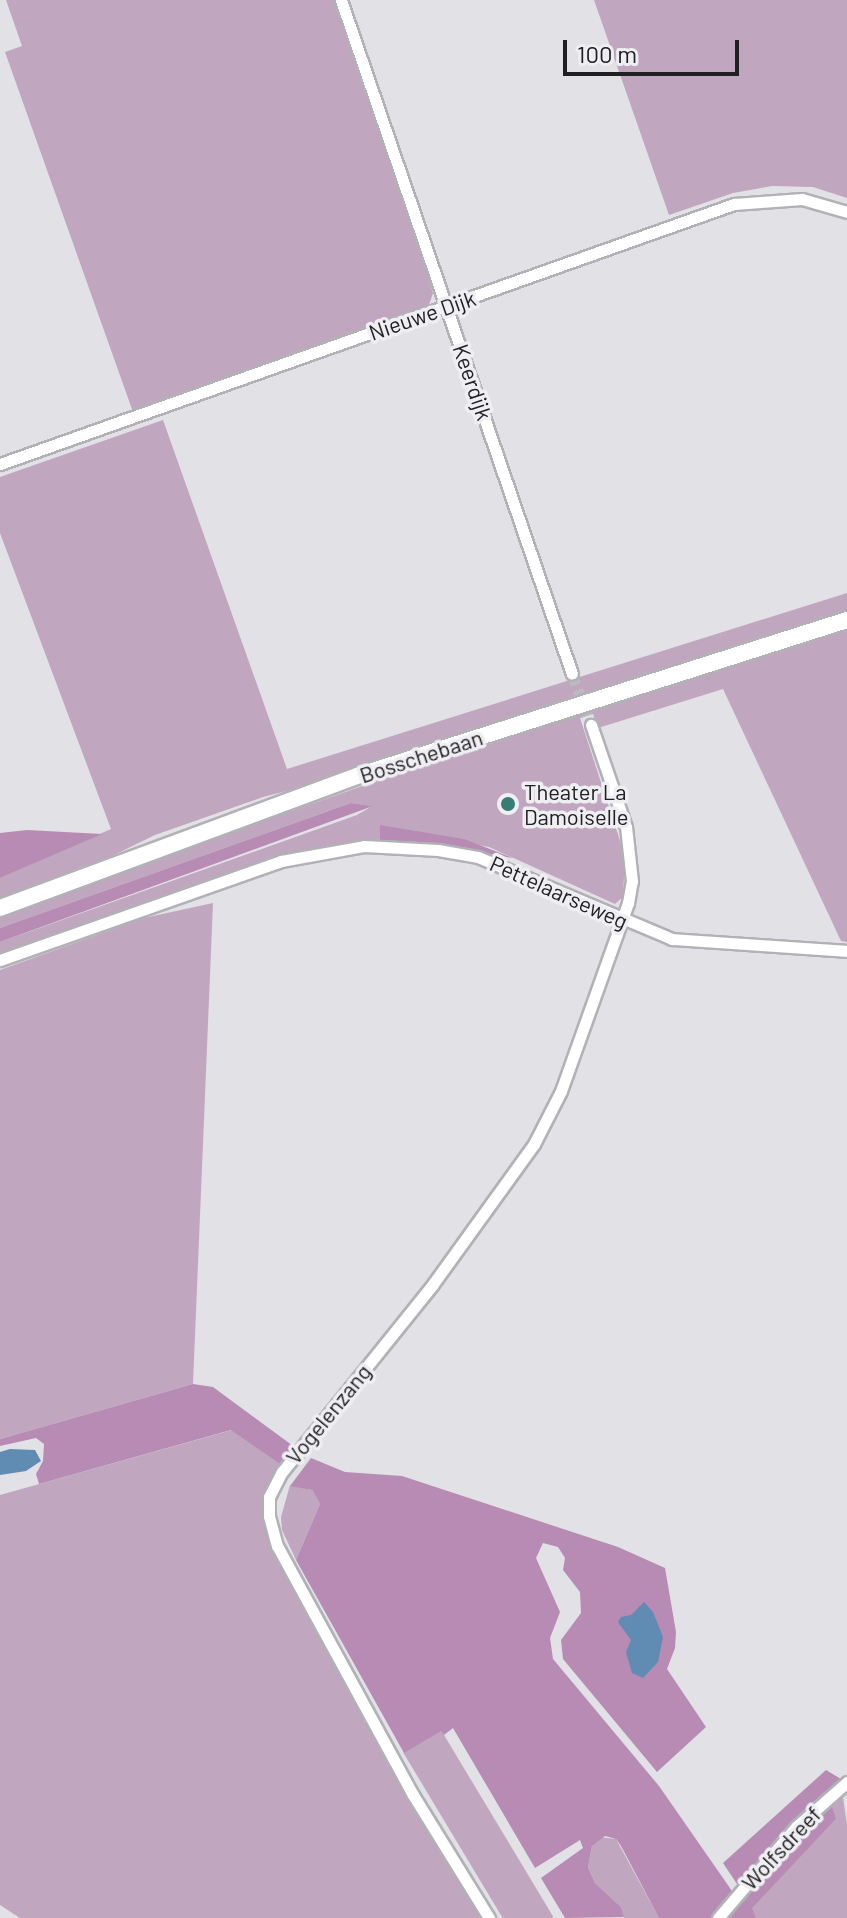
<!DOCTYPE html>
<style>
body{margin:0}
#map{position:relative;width:847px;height:1918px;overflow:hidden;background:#e1e1e6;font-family:Barlow,sans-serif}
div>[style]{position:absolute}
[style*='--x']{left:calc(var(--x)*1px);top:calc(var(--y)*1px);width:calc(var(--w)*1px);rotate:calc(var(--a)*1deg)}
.green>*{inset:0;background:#c1a6bf;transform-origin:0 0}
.forest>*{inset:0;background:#b78bb4}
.water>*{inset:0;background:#608cb3}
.street-tunnel>*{height:11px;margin-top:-5.5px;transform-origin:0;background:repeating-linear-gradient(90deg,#bababf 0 11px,transparent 0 16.5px)}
.roads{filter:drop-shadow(2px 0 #b1b1b6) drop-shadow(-2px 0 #b1b1b6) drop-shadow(0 2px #b1b1b6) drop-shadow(0 -2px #b1b1b6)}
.street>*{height:11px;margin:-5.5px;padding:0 5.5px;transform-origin:5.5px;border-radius:5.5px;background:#fff}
.secondary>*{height:16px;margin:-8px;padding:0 8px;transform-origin:8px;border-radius:8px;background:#fff}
.dots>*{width:22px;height:22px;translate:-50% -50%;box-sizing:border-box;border:4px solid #eeeef3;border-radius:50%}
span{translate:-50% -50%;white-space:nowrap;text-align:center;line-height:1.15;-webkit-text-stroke:7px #eeeef3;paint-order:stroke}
.street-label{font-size:22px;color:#202022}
.poi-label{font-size:22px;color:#202022}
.left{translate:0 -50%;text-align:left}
.scale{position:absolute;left:563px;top:40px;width:176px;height:36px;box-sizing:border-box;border:4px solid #202022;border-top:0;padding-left:10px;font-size:24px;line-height:28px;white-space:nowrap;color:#202022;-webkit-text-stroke:6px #eeeef3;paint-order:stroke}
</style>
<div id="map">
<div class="green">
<i style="clip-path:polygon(6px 0,334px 0,417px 240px,433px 293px,429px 305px,133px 412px,5px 52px,22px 46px)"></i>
<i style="clip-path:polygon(594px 0,847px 0,847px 198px,813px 187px,772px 186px,733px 193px,669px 215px)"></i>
<i style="clip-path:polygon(163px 420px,287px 769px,847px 593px,847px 613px,341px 777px,263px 797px,155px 835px,114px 855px,0 898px,0 878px,111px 829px,0 533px,0 477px)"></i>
<i style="clip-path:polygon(847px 630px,847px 942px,841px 941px,723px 689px,598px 728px,593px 714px,580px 718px,625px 856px,623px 897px,615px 904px,489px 847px,380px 826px,380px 843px,248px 868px,0 955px,0 942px,357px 815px,372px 806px,351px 803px,0 928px,0 914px,555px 718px)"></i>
<i style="clip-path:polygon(213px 903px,193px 1384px,0 1439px,0 970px,144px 918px)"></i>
<i style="clip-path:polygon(232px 1430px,287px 1469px,271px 1497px,276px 1549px,393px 1771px,483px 1918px,20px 1918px,0 1905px,0 1495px)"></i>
<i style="clip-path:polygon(290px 1485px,312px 1490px,320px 1504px,296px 1560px,282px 1530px,281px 1517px)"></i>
<i style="left:441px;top:1730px;width:218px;height:44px;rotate:59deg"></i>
<i style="clip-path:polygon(847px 1789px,843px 1797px,847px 1825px,847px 1918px,756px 1918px,751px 1908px,835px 1820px,832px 1806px,828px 1807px)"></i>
<i style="clip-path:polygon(599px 1837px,616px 1839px,659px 1918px,624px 1918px,621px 1907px,595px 1883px,588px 1867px,592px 1846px)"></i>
</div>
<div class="forest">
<i style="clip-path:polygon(351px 803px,373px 806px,0 942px,0 928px)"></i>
<i style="clip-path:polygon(380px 825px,464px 839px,513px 858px,436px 845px,380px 843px)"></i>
<i style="clip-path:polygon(27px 830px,102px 834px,0 878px,0 833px)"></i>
<i style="clip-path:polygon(193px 1384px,213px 1387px,300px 1451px,287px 1469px,231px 1430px,39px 1484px,36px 1474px,43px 1461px,44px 1444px,36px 1438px,0 1446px,0 1439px)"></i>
<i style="clip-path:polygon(311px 1458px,345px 1472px,402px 1476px,618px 1547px,665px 1568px,676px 1632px,675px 1648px,667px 1669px,706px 1727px,657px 1772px,563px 1659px,561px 1640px,581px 1613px,580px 1592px,563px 1570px,565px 1558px,558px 1547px,543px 1543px,536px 1558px,560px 1612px,550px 1638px,553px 1659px,659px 1786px,732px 1891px,713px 1918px,659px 1918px,621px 1846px,616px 1839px,605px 1836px,592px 1846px,588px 1867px,595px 1883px,621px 1907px,624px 1917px,565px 1918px,541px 1878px,583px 1848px,580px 1840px,535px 1868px,453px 1728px,444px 1735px,441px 1731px,404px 1753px,296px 1560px,320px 1504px,312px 1490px,290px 1486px)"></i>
<i style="clip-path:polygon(826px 1770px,841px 1779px,780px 1838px,742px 1886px,737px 1884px,723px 1863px)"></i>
<i style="clip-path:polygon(832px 1806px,836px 1819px,752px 1908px,756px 1918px,729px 1918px,730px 1913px,793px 1839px)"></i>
</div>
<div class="water">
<i style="clip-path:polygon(10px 1449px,35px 1450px,41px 1461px,26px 1471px,0 1475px,0 1452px)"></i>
<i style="clip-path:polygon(644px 1602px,653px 1612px,663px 1637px,658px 1662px,643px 1678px,632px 1673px,626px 1652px,631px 1640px,618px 1622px,621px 1617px,631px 1615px)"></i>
</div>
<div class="street-tunnel">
<i style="--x:572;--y:674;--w:54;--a:69.6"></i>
</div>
<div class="roads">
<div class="street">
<i style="--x:341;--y:0;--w:712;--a:71.08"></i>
<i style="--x:0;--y:464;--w:779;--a:-19.51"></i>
<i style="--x:734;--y:204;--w:68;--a:-4.2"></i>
<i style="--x:802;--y:199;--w:47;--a:16.1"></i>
<i style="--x:0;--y:960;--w:298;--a:-19.4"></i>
<i style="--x:281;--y:861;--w:84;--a:-10.2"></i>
<i style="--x:364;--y:846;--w:74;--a:3.1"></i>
<i style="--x:438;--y:850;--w:41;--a:9.9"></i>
<i style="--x:478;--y:857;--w:211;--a:22.9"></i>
<i style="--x:672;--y:939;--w:175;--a:3.9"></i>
<i style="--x:489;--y:1918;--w:145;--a:-121.7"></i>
<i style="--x:413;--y:1795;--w:284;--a:-118.6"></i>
<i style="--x:277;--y:1546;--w:31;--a:-105"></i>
<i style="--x:269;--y:1516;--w:19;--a:-90"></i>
<i style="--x:269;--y:1497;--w:28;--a:-63"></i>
<i style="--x:282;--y:1472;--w:241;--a:-51.2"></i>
<i style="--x:433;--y:1284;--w:173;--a:-54.2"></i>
<i style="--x:534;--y:1144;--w:59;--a:-63"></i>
<i style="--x:561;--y:1091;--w:200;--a:-70.4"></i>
<i style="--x:628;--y:903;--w:22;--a:-80"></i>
<i style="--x:632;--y:881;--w:54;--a:-96.3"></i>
<i style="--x:626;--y:827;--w:108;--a:-108.9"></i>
<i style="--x:718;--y:1918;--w:120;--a:-49.4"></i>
<i style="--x:796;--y:1827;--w:68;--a:-41.4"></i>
</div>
<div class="secondary">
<i style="--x:0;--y:908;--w:387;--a:-20.3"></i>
<i style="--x:363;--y:774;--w:508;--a:-17.65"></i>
</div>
</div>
<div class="dots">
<i style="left:508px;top:804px;background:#377d74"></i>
</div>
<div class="street-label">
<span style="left:422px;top:315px;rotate:-19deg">Nieuwe Dijk</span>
<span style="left:473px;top:382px;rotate:71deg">Keerdijk</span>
<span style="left:421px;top:756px;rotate:-18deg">Bosschebaan</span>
<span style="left:559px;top:892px;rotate:24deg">Pettelaarseweg</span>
<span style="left:328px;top:1414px;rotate:-51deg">Vogelenzang</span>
<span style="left:781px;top:1848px;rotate:-47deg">Wolfsdreef</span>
</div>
<div class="poi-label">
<span class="left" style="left:524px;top:804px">Theater La<br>Damoiselle</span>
</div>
<div class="scale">100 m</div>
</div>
